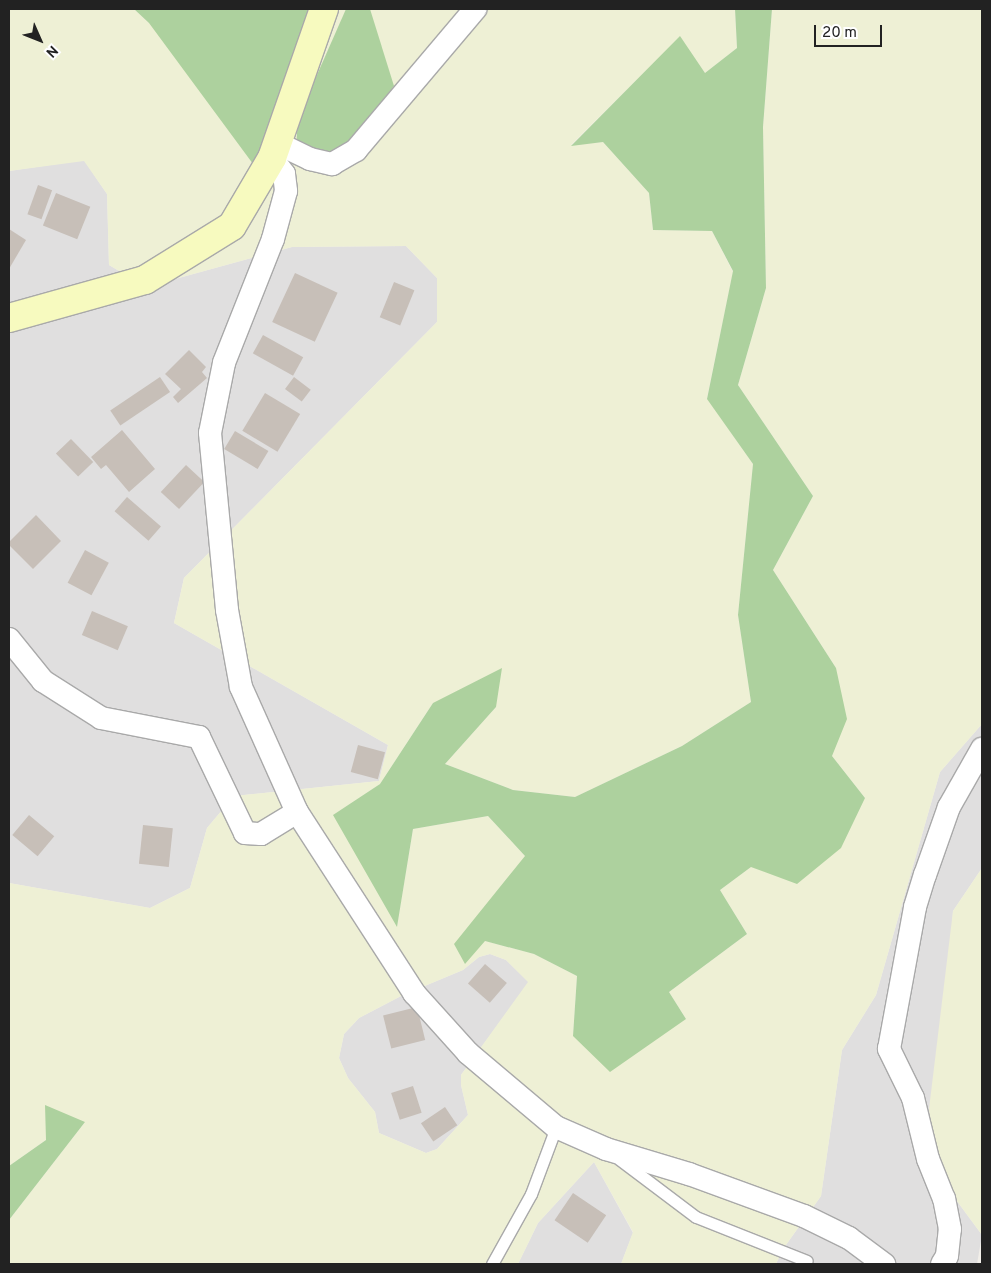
<!DOCTYPE html>
<style>
body{margin:0}
#map{position:relative;width:991px;height:1273px;overflow:hidden;background:#f2efe9;font-family:Overpass,sans-serif}
div>[style]{position:absolute}
[style*='--x']{left:calc(var(--x)*1px);top:calc(var(--y)*1px);width:calc(var(--w)*1px);rotate:calc(var(--a)*1deg)}
.residential>*{inset:0;background:#e0dfdf}
.farmland>*{inset:0;background:#eef0d5}
.forest>*{inset:0;background:#add19e}
.building>*{inset:0;background:#c7bfb8;transform-origin:0 0}
.roads{filter:drop-shadow(1px 0 #a9a9a9) drop-shadow(-1px 0 #a9a9a9) drop-shadow(0 1px #a9a9a9) drop-shadow(0 -1px #a9a9a9)}
.lane>*{height:11px;margin:-5.5px;padding:0 5.5px;transform-origin:5.5px;border-radius:5.5px;background:#fff}
.street>*{height:22px;margin:-11px;padding:0 11px;transform-origin:11px;border-radius:11px;background:#fff}
.secondary>*{height:28px;margin:-14px;padding:0 14px;transform-origin:14px;border-radius:14px;background:#f7fabf}
span{translate:-50% -50%;white-space:nowrap;text-align:center;line-height:1.15;-webkit-text-stroke:4px #fff;paint-order:stroke}
.frame{position:absolute;inset:0;border:10px solid #222;pointer-events:none}
.north{position:absolute;left:15px;top:15px;width:50px;height:50px;-webkit-text-stroke:4px #fff;paint-order:stroke;rotate:134deg;font-size:14px;font-weight:700;line-height:20px;text-align:center;color:#222}
.north::after{content:'';display:block;margin:auto;width:18px;height:22px;background:#222;clip-path:polygon(50% 0,100% 100%,50% 72%,0 100%)}
.scale{position:absolute;left:814px;top:25px;width:68px;height:22px;box-sizing:border-box;border:2px solid #222;border-top:0;padding-left:6px;font-size:15px;line-height:18px;white-space:nowrap;color:#222;-webkit-text-stroke:4px #fff;paint-order:stroke}
</style>
<div id="map">
<div class="residential">
<i style="clip-path:polygon(84px 160px,107px 194px,109px 265px,146px 287px,292px 247px,406px 246px,437px 278px,437px 322px,184px 578px,174px 623px,388px 745px,379px 781px,234px 796px,207px 828px,190px 888px,150px 908px,9px 883px,9px 171px)"></i>
<i style="clip-path:polygon(982px 724px,982px 868px,953px 911px,937px 1174px,982px 1235px,977px 1264px,776px 1264px,783px 1249px,821px 1196px,842px 1050px,876px 995px,940px 772px)"></i>
<i style="clip-path:polygon(490px 954px,506px 960px,529px 982px,461px 1075px,461px 1085px,468px 1115px,437px 1149px,426px 1153px,379px 1133px,375px 1112px,348px 1078px,339px 1058px,344px 1034px,359px 1018px,403px 995px,463px 970px,479px 957px)"></i>
<i style="clip-path:polygon(594px 1162px,633px 1233px,621px 1264px,518px 1264px,538px 1223px)"></i>
</div>
<div class="farmland">
<i style="clip-path:polygon(evenodd,9px 9px,134px 9px,149px 23px,310px 9px,735px 9px,737px 48px,705px 73px,680px 37px,571px 145px,603px 142px,649px 193px,653px 230px,712px 231px,733px 272px,707px 398px,753px 464px,738px 615px,751px 702px,682px 746px,575px 797px,513px 790px,445px 764px,496px 707px,433px 703px,380px 784px,334px 815px,397px 926px,413px 829px,488px 816px,525px 856px,485px 941px,534px 954px,577px 976px,573px 1036px,686px 1019px,669px 992px,747px 934px,720px 890px,751px 867px,865px 798px,832px 756px,836px 668px,773px 570px,813px 496px,738px 385px,766px 288px,763px 127px,772px 9px,982px 9px,982px 724px,940px 772px,876px 995px,842px 1050px,821px 1196px,783px 1249px,776px 1264px,621px 1264px,633px 1232px,594px 1162px,538px 1223px,518px 1264px,9px 1264px,9px 1220px,85px 1122px,46px 1140px,9px 1166px,9px 883px,150px 908px,190px 888px,207px 828px,234px 796px,379px 781px,388px 745px,174px 623px,184px 578px,437px 322px,437px 278px,406px 246px,292px 247px,146px 287px,109px 265px,107px 194px,84px 161px,9px 171px,9px 9px,490px 954px,506px 960px,528px 982px,461px 1075px,461px 1085px,468px 1115px,437px 1149px,426px 1153px,379px 1133px,375px 1112px,348px 1078px,339px 1058px,344px 1034px,359px 1018px,403px 995px,463px 970px,479px 957px,490px 954px)"></i>
<i style="clip-path:polygon(982px 868px,982px 1235px,937px 1174px,929px 1109px,953px 911px)"></i>
</div>
<div class="forest">
<i style="clip-path:polygon(134px 9px,310px 9px,256px 168px,149px 23px)"></i>
<i style="clip-path:polygon(346px 9px,370px 9px,394px 86px,329px 170px,296px 148px,298px 118px)"></i>
<i style="clip-path:polygon(735px 9px,772px 9px,763px 127px,766px 288px,738px 385px,813px 496px,773px 570px,836px 668px,847px 719px,832px 756px,865px 798px,841px 848px,797px 884px,751px 867px,720px 890px,747px 934px,669px 992px,686px 1019px,610px 1072px,573px 1036px,577px 976px,534px 954px,485px 941px,465px 964px,454px 944px,525px 856px,488px 816px,413px 829px,397px 927px,333px 815px,380px 784px,433px 703px,502px 668px,496px 707px,445px 764px,513px 790px,575px 797px,682px 746px,751px 702px,738px 615px,753px 464px,707px 399px,733px 271px,712px 231px,653px 230px,649px 193px,603px 142px,571px 146px,680px 36px,705px 73px,737px 48px)"></i>
<i style="clip-path:polygon(45px 1105px,85px 1122px,9px 1220px,9px 1166px,46px 1140px)"></i>
</div>
<div class="building">
<i style="left:38px;top:185px;width:15px;height:31px;rotate:20deg"></i>
<i style="left:56px;top:193px;width:37px;height:35px;rotate:22deg"></i>
<i style="clip-path:polygon(9px 229px,26px 240px,9px 269px)"></i>
<i style="left:295px;top:273px;width:47px;height:54px;rotate:25deg"></i>
<i style="left:394px;top:282px;width:22px;height:38px;rotate:22deg"></i>
<i style="left:263px;top:335px;width:46px;height:21px;rotate:29deg"></i>
<i style="clip-path:polygon(189px 350px,206px 367px,202px 372px,207px 378px,178px 403px,173px 397px,181px 389px,165px 374px)"></i>
<i style="left:160px;top:377px;width:18px;height:60px;rotate:56deg"></i>
<i style="left:294px;top:377px;width:21px;height:15px;rotate:37deg"></i>
<i style="left:265px;top:393px;width:41px;height:44px;rotate:31deg"></i>
<i style="clip-path:polygon(122px 430px,155px 469px,129px 492px,106px 465px,101px 469px,91px 457px)"></i>
<i style="left:235px;top:431px;width:39px;height:21px;rotate:31deg"></i>
<i style="left:71px;top:439px;width:32px;height:21px;rotate:46deg"></i>
<i style="left:186px;top:465px;width:25px;height:37px;rotate:43deg"></i>
<i style="left:127px;top:497px;width:45px;height:19px;rotate:41deg"></i>
<i style="clip-path:polygon(36px 515px,61px 541px,33px 569px,9px 545px,9px 542px)"></i>
<i style="left:85px;top:550px;width:27px;height:37px;rotate:28deg"></i>
<i style="left:92px;top:611px;width:39px;height:26px;rotate:23deg"></i>
<i style="left:358px;top:745px;width:28px;height:28px;rotate:15deg"></i>
<i style="left:29px;top:815px;width:33px;height:26px;rotate:40deg"></i>
<i style="left:143px;top:825px;width:30px;height:39px;rotate:6deg"></i>
<i style="left:485px;top:964px;width:29px;height:26px;rotate:41deg"></i>
<i style="left:417px;top:1007px;width:34px;height:35px;rotate:76deg"></i>
<i style="left:413px;top:1086px;width:28px;height:23px;rotate:72deg"></i>
<i style="left:445px;top:1107px;width:22px;height:29px;rotate:56deg"></i>
<i style="left:573px;top:1193px;width:40px;height:33px;rotate:34deg"></i>
</div>
<div class="roads">
<div class="lane">
<i style="--x:619;--y:1159;--w:96;--a:37"></i>
<i style="--x:696;--y:1217;--w:119;--a:21.6"></i>
<i style="--x:492;--y:1264;--w:80;--a:-60.9"></i>
<i style="--x:531;--y:1194;--w:72;--a:-69.5"></i>
</div>
<div class="street">
<i style="--x:277;--y:143;--w:37;--a:26"></i>
<i style="--x:310;--y:159;--w:23;--a:13"></i>
<i style="--x:332;--y:164;--w:28;--a:-30"></i>
<i style="--x:356;--y:150;--w:185;--a:-49.8"></i>
<i style="--x:272;--y:158;--w:20;--a:53"></i>
<i style="--x:284;--y:174;--w:17;--a:83"></i>
<i style="--x:286;--y:191;--w:50;--a:105.2"></i>
<i style="--x:273;--y:239;--w:133;--a:111.6"></i>
<i style="--x:224;--y:363;--w:71;--a:101.3"></i>
<i style="--x:210;--y:433;--w:178;--a:84.5"></i>
<i style="--x:227;--y:610;--w:78;--a:79.7"></i>
<i style="--x:241;--y:687;--w:137;--a:65.9"></i>
<i style="--x:297;--y:812;--w:216;--a:57.1"></i>
<i style="--x:414;--y:993;--w:81;--a:48"></i>
<i style="--x:468;--y:1053;--w:115;--a:40.1"></i>
<i style="--x:556;--y:1127;--w:55;--a:23.7"></i>
<i style="--x:606;--y:1149;--w:87;--a:16.8"></i>
<i style="--x:689;--y:1174;--w:122;--a:20.1"></i>
<i style="--x:804;--y:1216;--w:50;--a:26.1"></i>
<i style="--x:849;--y:1238;--w:44;--a:36.6"></i>
<i style="--x:9;--y:639;--w:54;--a:51"></i>
<i style="--x:43;--y:681;--w:69;--a:32.5"></i>
<i style="--x:101;--y:718;--w:100;--a:11"></i>
<i style="--x:199;--y:737;--w:106;--a:64.4"></i>
<i style="--x:245;--y:833;--w:16;--a:4"></i>
<i style="--x:261;--y:834;--w:42;--a:-31.4"></i>
<i style="--x:942;--y:1264;--w:9;--a:-58"></i>
<i style="--x:947;--y:1256;--w:27;--a:-84"></i>
<i style="--x:950;--y:1229;--w:31;--a:-101"></i>
<i style="--x:944;--y:1199;--w:43;--a:-111.8"></i>
<i style="--x:928;--y:1159;--w:63;--a:-103.8"></i>
<i style="--x:913;--y:1098;--w:55;--a:-116.1"></i>
<i style="--x:889;--y:1049;--w:144;--a:-79.6"></i>
<i style="--x:915;--y:907;--w:34;--a:-73"></i>
<i style="--x:925;--y:875;--w:72;--a:-70.6"></i>
<i style="--x:949;--y:807;--w:67;--a:-60.4"></i>
</div>
<div class="secondary">
<i style="--x:9;--y:318;--w:141;--a:-15.6"></i>
<i style="--x:145;--y:280;--w:102;--a:-31.8"></i>
<i style="--x:232;--y:226;--w:79;--a:-59.5"></i>
<i style="--x:272;--y:158;--w:158;--a:-70.8"></i>
</div>
</div>
<div class="frame"></div>
<div class="north">N</div>
<div class="scale">20 m</div>
</div>
